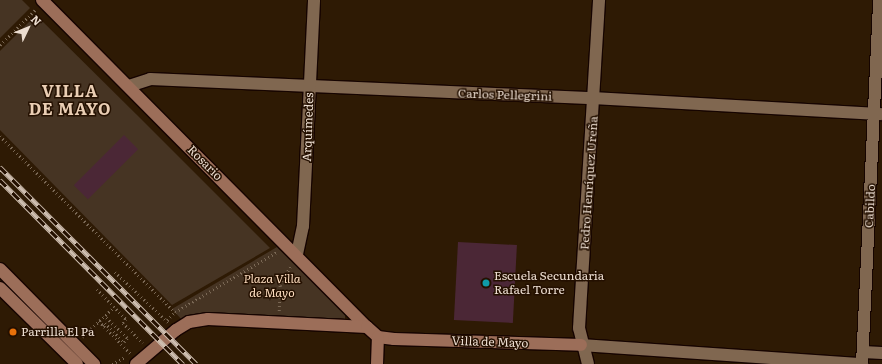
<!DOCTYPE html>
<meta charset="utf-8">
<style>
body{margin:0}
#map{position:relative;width:882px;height:364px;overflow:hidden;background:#2e1a04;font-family:Literata,serif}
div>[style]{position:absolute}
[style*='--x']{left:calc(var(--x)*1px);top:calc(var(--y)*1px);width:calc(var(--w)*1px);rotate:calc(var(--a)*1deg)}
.green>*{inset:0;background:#463423}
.building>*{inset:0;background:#4b2736;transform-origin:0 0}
.path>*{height:2.5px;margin-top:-1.25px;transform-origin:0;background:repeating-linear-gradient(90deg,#7a6855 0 1px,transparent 0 4px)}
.roads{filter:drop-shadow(1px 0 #160400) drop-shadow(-1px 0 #160400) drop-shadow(0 1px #160400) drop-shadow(0 -1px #160400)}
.street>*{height:12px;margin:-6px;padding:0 6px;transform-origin:6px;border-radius:6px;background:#806750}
.secondary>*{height:12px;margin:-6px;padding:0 6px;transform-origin:6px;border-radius:6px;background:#9c6e59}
.rail>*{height:4.5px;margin-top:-2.25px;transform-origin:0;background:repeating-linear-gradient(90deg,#241000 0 9px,#cebeb0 0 18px);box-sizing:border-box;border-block:1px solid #cebeb0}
.dots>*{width:11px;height:11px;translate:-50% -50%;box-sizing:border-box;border:2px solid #241000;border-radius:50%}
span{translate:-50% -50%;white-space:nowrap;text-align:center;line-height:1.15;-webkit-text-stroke:3px #241000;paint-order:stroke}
.street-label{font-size:12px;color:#ecddd0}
.poi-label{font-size:12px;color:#ecddd0}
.left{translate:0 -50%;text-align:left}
.park-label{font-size:12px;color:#fdddbf;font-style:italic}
.district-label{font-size:16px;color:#eaceb4;font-weight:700;letter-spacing:1px}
.north{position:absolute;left:8px;top:8px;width:40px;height:40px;-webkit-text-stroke:3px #241000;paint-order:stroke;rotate:47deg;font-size:11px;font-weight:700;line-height:16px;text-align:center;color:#ecddd0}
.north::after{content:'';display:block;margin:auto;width:14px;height:18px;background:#ecddd0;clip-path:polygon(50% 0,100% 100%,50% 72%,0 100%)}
</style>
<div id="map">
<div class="green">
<i style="clip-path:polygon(0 0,22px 0,30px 8px,0 38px)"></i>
<i style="clip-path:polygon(36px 15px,140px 118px,270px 248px,172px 305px,0 130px,0 51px)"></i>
<i style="clip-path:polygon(277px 247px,345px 312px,345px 319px,204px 313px,182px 320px,172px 309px)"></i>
</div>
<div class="building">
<i style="left:124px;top:135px;width:20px;height:71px;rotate:45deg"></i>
<i style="left:458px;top:242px;width:59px;height:78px;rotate:3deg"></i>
</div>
<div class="path">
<i style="--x:0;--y:45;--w:51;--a:-45"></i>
<i style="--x:0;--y:136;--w:248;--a:45.2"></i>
<i style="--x:175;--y:312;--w:118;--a:-30.5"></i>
<i style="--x:115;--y:272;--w:74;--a:43.4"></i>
<i style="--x:97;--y:289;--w:42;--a:46"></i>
<i style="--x:126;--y:319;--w:5;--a:127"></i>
<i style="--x:123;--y:323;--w:28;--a:45"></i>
<i style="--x:279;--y:311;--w:26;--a:-88"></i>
<i style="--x:280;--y:285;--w:21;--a:-61"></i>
<i style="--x:167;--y:320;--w:11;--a:-45"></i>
<i style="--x:99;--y:321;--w:45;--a:45.9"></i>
<i style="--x:103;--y:326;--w:4;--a:-56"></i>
<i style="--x:105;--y:323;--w:27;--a:45"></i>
<i style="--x:124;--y:342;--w:5;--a:-53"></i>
<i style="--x:127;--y:338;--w:32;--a:-136"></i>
<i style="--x:82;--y:337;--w:44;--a:-43.2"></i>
<i style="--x:112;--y:364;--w:15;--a:-28"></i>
</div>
<div class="roads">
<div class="street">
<i style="--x:129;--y:86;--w:22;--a:-18"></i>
<i style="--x:150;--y:79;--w:444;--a:2.5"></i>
<i style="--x:594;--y:98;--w:288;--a:3.2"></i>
<i style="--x:297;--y:254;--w:29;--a:-78"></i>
<i style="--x:303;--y:226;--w:226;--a:-87.2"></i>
<i style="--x:581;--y:345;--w:282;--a:3.9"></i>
<i style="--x:863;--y:352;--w:19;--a:3"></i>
<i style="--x:588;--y:364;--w:37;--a:-104"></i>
<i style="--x:579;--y:328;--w:329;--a:-86.5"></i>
<i style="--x:862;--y:364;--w:364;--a:-87.3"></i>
</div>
<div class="secondary">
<i style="--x:42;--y:0;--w:461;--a:45.2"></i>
<i style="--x:0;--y:269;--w:134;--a:45.3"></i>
<i style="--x:0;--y:288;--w:108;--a:44.6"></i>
<i style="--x:136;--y:364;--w:52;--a:-40.4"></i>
<i style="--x:176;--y:330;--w:15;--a:-32"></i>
<i style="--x:189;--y:322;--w:19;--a:-9"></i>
<i style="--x:208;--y:319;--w:159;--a:2.9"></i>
<i style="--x:367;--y:327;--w:15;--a:42"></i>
<i style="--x:378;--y:337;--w:16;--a:7"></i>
<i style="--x:394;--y:339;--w:187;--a:1.8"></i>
<i style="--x:377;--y:364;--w:27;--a:-88"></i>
</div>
</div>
<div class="rail">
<i style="--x:0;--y:167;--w:278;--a:45.1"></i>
<i style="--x:0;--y:180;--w:260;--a:45.2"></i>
</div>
<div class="dots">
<i style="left:486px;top:283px;background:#0f9aa8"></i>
<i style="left:13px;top:332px;background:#e8710a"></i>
</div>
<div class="street-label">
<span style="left:505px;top:95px;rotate:2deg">Carlos Pellegrini</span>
<span style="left:308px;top:127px;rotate:-88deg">Arquímedes</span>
<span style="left:205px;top:163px;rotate:45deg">Rosario</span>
<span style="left:589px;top:183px;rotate:-86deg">Pedro Henríquez Ureña</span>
<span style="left:870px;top:206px;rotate:-87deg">Cabildo</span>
<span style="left:490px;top:342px;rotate:2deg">Villa de Mayo</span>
</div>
<div class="poi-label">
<span class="left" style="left:494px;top:283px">Escuela Secundaria<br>Rafael Torre</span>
<span class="left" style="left:21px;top:332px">Parrilla El Pa</span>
</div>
<div class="park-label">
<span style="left:272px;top:286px">Plaza Villa<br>de Mayo</span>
</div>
<div class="district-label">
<span style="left:70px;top:99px">VILLA<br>DE MAYO</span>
</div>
<div class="north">N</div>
</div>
